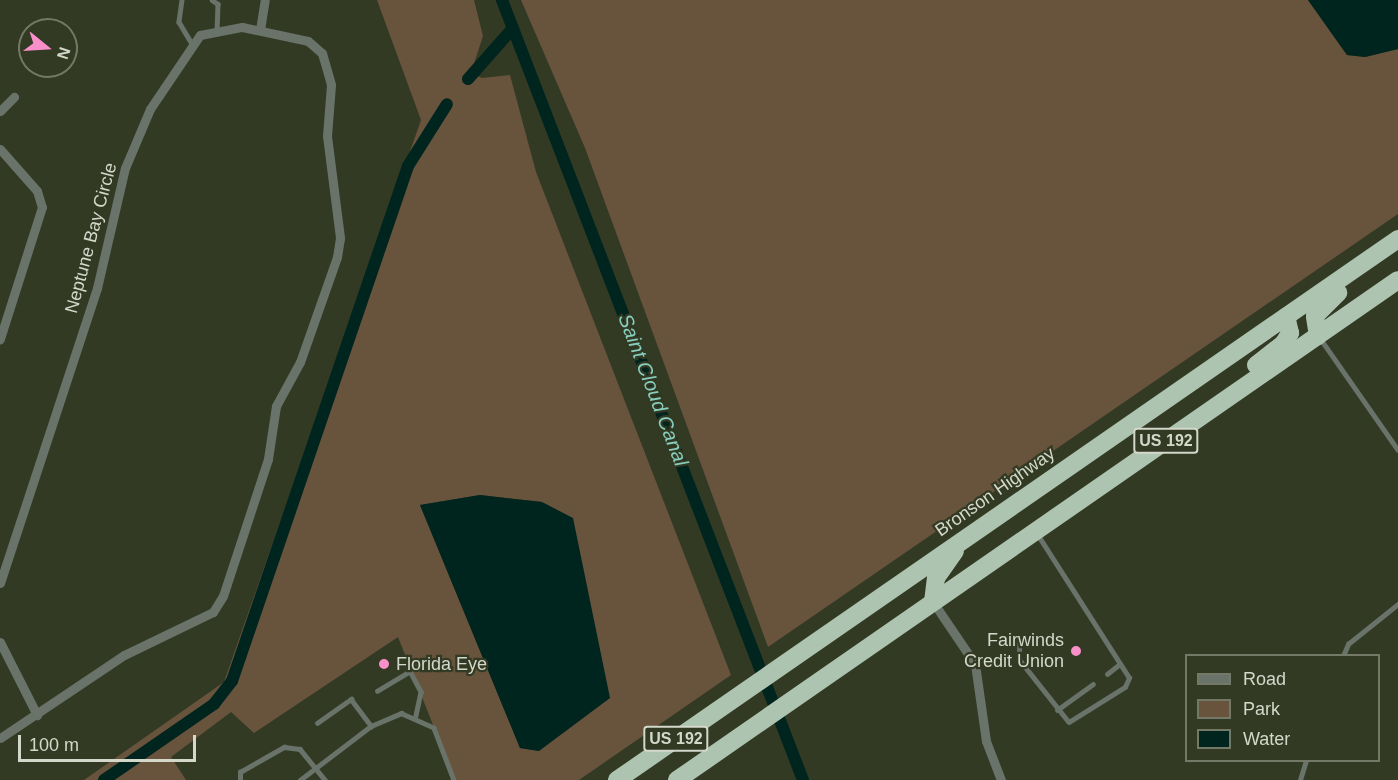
<!DOCTYPE html>
<style>
body{margin:0}
#map{position:relative;width:1398px;height:780px;overflow:hidden;background:#333a24;font-family:Arial,sans-serif}
div>[style]{position:absolute}
[style*='--x']{left:calc(var(--x)*1px);top:calc(var(--y)*1px);width:calc(var(--w)*1px);rotate:calc(var(--a)*1deg)}
.green>*{inset:0;background:#68533d}
.water>*{inset:0;background:#00241e}
.canal>*{height:12px;margin:-6px;padding:0 6px;transform-origin:6px;border-radius:6px;background:#00241e}
.lane>*{height:4.5px;margin:-2.25px;padding:0 2.25px;transform-origin:2.25px;border-radius:2.25px;background:#69736a}
.street>*{height:9px;margin:-4.5px;padding:0 4.5px;transform-origin:4.5px;border-radius:4.5px;background:#69736a}
.highway>*{height:18px;margin:-9px;padding:0 9px;transform-origin:9px;border-radius:9px;background:#acc4b0}
.dots>*{width:16px;height:16px;translate:-50% -50%;box-sizing:border-box;border:3px solid #333a24;border-radius:50%}
span{translate:-50% -50%;white-space:nowrap;text-align:center;line-height:1.15;-webkit-text-stroke:4.5px #333a24;paint-order:stroke}
.shield-label span{padding:2px 4px;background:#333a24;border:2px solid;border-radius:4px;-webkit-text-stroke-width:0}
.shield-label{font-size:16px;color:#d3d8ca;font-weight:700}
.street-label{font-size:18px;color:#d3d8ca}
.poi-label{font-size:18px;color:#d3d8ca}
.right{translate:-100% -50%;text-align:right}
.left{translate:0 -50%;text-align:left}
.water-label{font-size:20px;color:#89cfbf;font-style:italic}
.legend{position:absolute;left:1185px;top:654px;width:195px;height:108px;box-sizing:border-box;background:#333a24;border:2px solid #737966;margin:0;padding:8px 10px;list-style:none;font-size:18px;color:#d3d8ca}
.legend li{display:flex;align-items:center;gap:12px;height:30px}
.legend b{width:30px;border:2px solid #737966}
.north{position:absolute;left:18px;top:18px;width:60px;height:60px;box-sizing:border-box;background:#333a24;border:2px solid #737966;border-radius:50%;rotate:108deg;font-size:16px;font-weight:700;line-height:24px;text-align:center;color:#d3d8ca}
.north::after{content:'';display:block;margin:auto;width:21px;height:27px;background:#f990ca;clip-path:polygon(50% 0,100% 100%,50% 72%,0 100%)}
.scale{position:absolute;left:18px;top:735px;width:178px;height:27px;box-sizing:border-box;border:3px solid #d3d8ca;border-top:0;padding-left:8px;font-size:18px;line-height:21px;white-space:nowrap;color:#d3d8ca;-webkit-text-stroke:4px #333a24;paint-order:stroke}
</style>
<div id="map">
<div class="green">
<i style="clip-path:polygon(evenodd,377px 0,474px 0,483px 36px,471px 73px,482px 78px,510px 75px,536px 172px,731px 675px,579px 780px,455px 780px,398px 637px,254px 733px,231px 712px,171px 757px,186px 780px,84px 780px,224px 682px,421px 120px,377px 0,480px 495px,542px 502px,539px 751px,520px 748px,420px 505px,480px 495px)"></i>
<i style="clip-path:polygon(521px 0,1308px 0,1347px 55px,1365px 57px,1398px 49px,1398px 214px,768px 647px,585px 148px)"></i>
</div>
<div class="water">
<i style="clip-path:polygon(1308px 0,1398px 0,1398px 49px,1365px 57px,1347px 55px)"></i>
<i style="clip-path:polygon(480px 495px,542px 502px,573px 518px,610px 698px,539px 751px,520px 748px,420px 505px)"></i>
</div>
<div class="canal">
<i style="--x:502;--y:0;--w:836;--a:68.9"></i>
<i style="--x:468;--y:79;--w:68;--a:-48.6"></i>
<i style="--x:104;--y:780;--w:134;--a:-34.6"></i>
<i style="--x:214;--y:704;--w:29;--a:-52"></i>
<i style="--x:232;--y:681;--w:544;--a:-71.13"></i>
<i style="--x:408;--y:166;--w:73;--a:-57.8"></i>
</div>
<div class="lane">
<i style="--x:182;--y:0;--w:22;--a:98"></i>
<i style="--x:179;--y:22;--w:26;--a:59"></i>
<i style="--x:212;--y:0;--w:7;--a:34"></i>
<i style="--x:218;--y:4;--w:26;--a:92"></i>
<i style="--x:1320;--y:338;--w:136;--a:55.1"></i>
<i style="--x:1020;--y:642;--w:17;--a:93"></i>
<i style="--x:1019;--y:659;--w:80;--a:51.6"></i>
<i style="--x:1069;--y:722;--w:66;--a:-32"></i>
<i style="--x:1125;--y:687;--w:10;--a:-66"></i>
<i style="--x:1129;--y:678;--w:171;--a:-122.6"></i>
<i style="--x:1343;--y:656;--w:13;--a:-67"></i>
<i style="--x:1348;--y:644;--w:64;--a:-38.7"></i>
<i style="--x:1107;--y:674;--w:16;--a:-38"></i>
<i style="--x:377;--y:691;--w:39;--a:-31"></i>
<i style="--x:410;--y:671;--w:24;--a:62"></i>
<i style="--x:421;--y:692;--w:25;--a:102"></i>
<i style="--x:1057;--y:710;--w:44;--a:-35.8"></i>
<i style="--x:317;--y:723;--w:42;--a:-35.2"></i>
<i style="--x:351;--y:699;--w:34;--a:53"></i>
<i style="--x:240;--y:780;--w:8;--a:-90"></i>
<i style="--x:240;--y:772;--w:51;--a:-29.6"></i>
<i style="--x:284;--y:747;--w:16;--a:7"></i>
<i style="--x:300;--y:749;--w:40;--a:51"></i>
<i style="--x:300;--y:780;--w:89;--a:-37.3"></i>
<i style="--x:371;--y:726;--w:33;--a:-23"></i>
<i style="--x:401;--y:713;--w:36;--a:24"></i>
<i style="--x:434;--y:728;--w:56;--a:69"></i>
<i style="--x:1300;--y:780;--w:21;--a:-73"></i>
</div>
<div class="street">
<i style="--x:260;--y:30;--w:30;--a:-81"></i>
<i style="--x:0;--y:111;--w:20;--a:-45"></i>
<i style="--x:0;--y:149;--w:56;--a:48.6"></i>
<i style="--x:37;--y:191;--w:17;--a:73"></i>
<i style="--x:42;--y:207;--w:139;--a:107.7"></i>
<i style="--x:0;--y:583;--w:311;--a:-71.8"></i>
<i style="--x:97;--y:288;--w:123;--a:-76.9"></i>
<i style="--x:125;--y:168;--w:64;--a:-67"></i>
<i style="--x:150;--y:109;--w:89;--a:-56"></i>
<i style="--x:200;--y:35;--w:43;--a:-10.8"></i>
<i style="--x:242;--y:27;--w:67;--a:12"></i>
<i style="--x:308;--y:41;--w:18;--a:41"></i>
<i style="--x:322;--y:53;--w:33;--a:74"></i>
<i style="--x:331;--y:85;--w:51;--a:94.5"></i>
<i style="--x:327;--y:136;--w:103;--a:82.7"></i>
<i style="--x:340;--y:238;--w:19;--a:99"></i>
<i style="--x:337;--y:257;--w:111;--a:109.4"></i>
<i style="--x:300;--y:362;--w:50;--a:118.6"></i>
<i style="--x:276;--y:406;--w:54;--a:98.6"></i>
<i style="--x:268;--y:459;--w:144;--a:108.2"></i>
<i style="--x:223;--y:596;--w:19;--a:122"></i>
<i style="--x:213;--y:612;--w:99;--a:154.2"></i>
<i style="--x:124;--y:655;--w:149;--a:146.2"></i>
<i style="--x:933;--y:602;--w:75;--a:55.9"></i>
<i style="--x:975;--y:664;--w:78;--a:81.9"></i>
<i style="--x:986;--y:741;--w:42;--a:69"></i>
<i style="--x:0;--y:642;--w:82;--a:63.1"></i>
</div>
<div class="highway">
<i style="--x:1318;--y:336;--w:20;--a:-99"></i>
<i style="--x:1315;--y:316;--w:33;--a:-45"></i>
<i style="--x:1256;--y:365;--w:36;--a:-38"></i>
<i style="--x:1284;--y:343;--w:12;--a:-59"></i>
<i style="--x:1290;--y:333;--w:17;--a:-103"></i>
<i style="--x:933;--y:602;--w:24;--a:-83"></i>
<i style="--x:936;--y:578;--w:33;--a:-55"></i>
<i style="--x:617;--y:780;--w:950;--a:-34.71"></i>
<i style="--x:677;--y:780;--w:877;--a:-34.74"></i>
</div>
<div class="dots">
<i style="left:1076px;top:651px;background:#f990ca"></i>
<i style="left:384px;top:664px;background:#f990ca"></i>
</div>
<div class="shield-label">
<span style="left:1166px;top:441px">US 192</span>
<span style="left:676px;top:739px">US 192</span>
</div>
<div class="street-label">
<span style="left:91px;top:238px;rotate:-75deg">Neptune Bay Circle</span>
<span style="left:995px;top:492px;rotate:-35deg">Bronson Highway</span>
</div>
<div class="poi-label">
<span class="right" style="left:1064px;top:651px">Fairwinds<br>Credit Union</span>
<span class="left" style="left:396px;top:664px">Florida Eye</span>
</div>
<div class="water-label">
<span style="left:653px;top:390px;rotate:69deg">Saint Cloud Canal</span>
</div>
<ul class="legend">
<li><b style="height:8px;background:#69736a"></b>Road</li>
<li><b style="height:16px;background:#68533d"></b>Park</li>
<li><b style="height:16px;background:#00241e"></b>Water</li>
</ul>
<div class="north">N</div>
<div class="scale">100 m</div>
</div>
